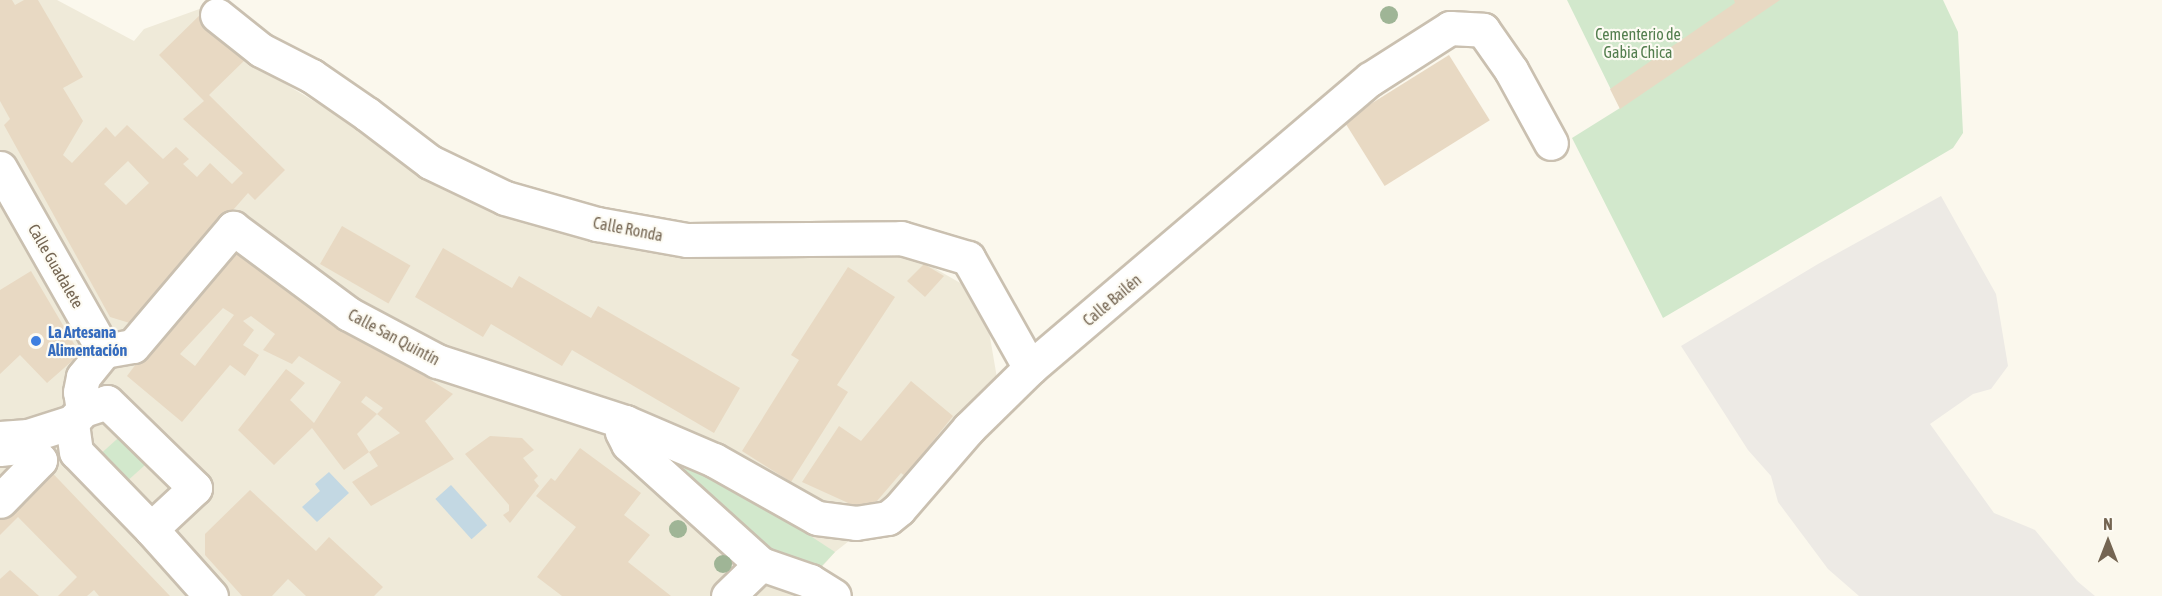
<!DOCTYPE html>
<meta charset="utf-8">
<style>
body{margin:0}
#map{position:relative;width:2162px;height:596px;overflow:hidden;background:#fbf8ed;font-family:"Asap Condensed",sans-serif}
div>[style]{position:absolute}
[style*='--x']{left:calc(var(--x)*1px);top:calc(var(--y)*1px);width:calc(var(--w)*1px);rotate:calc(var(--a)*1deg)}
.residential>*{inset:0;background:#efead9}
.industrial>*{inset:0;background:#edeae5}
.green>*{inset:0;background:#d2e8cc;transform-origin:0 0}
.water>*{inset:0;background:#c3d8e3;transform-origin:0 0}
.building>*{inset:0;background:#e8d9c3;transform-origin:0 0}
.roads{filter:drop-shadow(2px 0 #cac0b0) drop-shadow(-2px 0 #cac0b0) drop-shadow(0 2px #cac0b0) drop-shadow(0 -2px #cac0b0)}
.minor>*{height:33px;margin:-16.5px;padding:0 16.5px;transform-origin:16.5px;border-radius:16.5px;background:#fff}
.trees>*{width:18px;height:18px;margin:-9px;border-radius:50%;background:#9fb596}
.dots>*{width:16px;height:16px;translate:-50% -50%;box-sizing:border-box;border:3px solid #fdfbf3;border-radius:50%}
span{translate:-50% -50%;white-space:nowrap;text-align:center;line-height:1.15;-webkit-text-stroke:4.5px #fdfbf3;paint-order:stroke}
.park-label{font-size:16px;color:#537e4e}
.street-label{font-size:16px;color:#746552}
.shop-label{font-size:16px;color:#366cbe;font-weight:700}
.left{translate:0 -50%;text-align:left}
.north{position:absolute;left:2078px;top:512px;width:60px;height:60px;-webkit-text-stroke:4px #fdfbf3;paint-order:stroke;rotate:0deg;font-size:16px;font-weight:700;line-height:24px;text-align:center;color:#746552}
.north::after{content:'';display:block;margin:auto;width:21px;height:27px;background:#746552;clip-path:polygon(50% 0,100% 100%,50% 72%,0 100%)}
</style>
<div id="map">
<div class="residential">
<i style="clip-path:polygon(0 0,57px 0,134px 41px,144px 29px,205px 7px,272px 76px,439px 176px,584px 221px,901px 249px,983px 296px,998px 384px,892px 507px,835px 552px,796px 596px,0 596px)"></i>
</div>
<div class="industrial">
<i style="clip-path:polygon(1941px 196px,1996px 294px,2008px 366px,1991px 389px,1973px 394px,1930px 424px,1994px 513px,2035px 530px,2077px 581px,2095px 596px,1859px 596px,1828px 569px,1778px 502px,1771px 476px,1748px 450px,1681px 346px,1818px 264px)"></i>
</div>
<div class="green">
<i style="clip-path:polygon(1567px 0,1943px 0,1958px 32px,1963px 133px,1953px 148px,1663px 318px,1572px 138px,1620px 108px)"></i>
<i style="left:126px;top:431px;width:38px;height:40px;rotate:48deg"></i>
<i style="clip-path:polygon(685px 461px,734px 486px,835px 552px,819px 569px,771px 552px,683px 484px)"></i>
</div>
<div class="water">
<i style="clip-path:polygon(329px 472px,349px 493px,317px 522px,302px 507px,320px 491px,315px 484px)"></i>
<i style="left:451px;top:485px;width:54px;height:21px;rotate:48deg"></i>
</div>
<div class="building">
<i style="clip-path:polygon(evenodd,0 0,12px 0,15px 5px,24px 0,38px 0,83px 77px,63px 88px,83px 121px,63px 155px,72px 163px,106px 127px,115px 137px,127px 125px,163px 159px,176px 147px,189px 159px,183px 164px,197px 177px,210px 163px,232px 184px,243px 173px,183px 119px,204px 101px,159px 55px,204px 11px,249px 56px,209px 95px,285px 170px,255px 200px,248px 193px,133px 324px,110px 317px,4px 125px,10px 119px,0 101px,0 0,128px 161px,149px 183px,126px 205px,104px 184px,128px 161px)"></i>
<i style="clip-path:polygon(1734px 0,1780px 0,1620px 109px,1610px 89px,1735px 3px)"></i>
<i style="left:1449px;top:55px;width:77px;height:124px;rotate:58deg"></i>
<i style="left:342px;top:226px;width:79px;height:44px;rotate:30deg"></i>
<i style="clip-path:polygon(evenodd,247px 243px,380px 348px,453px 394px,425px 421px,454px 459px,371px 506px,352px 482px,378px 466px,369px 452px,400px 433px,377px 414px,383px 408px,366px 396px,361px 402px,377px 414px,357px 434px,369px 452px,344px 470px,312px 428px,274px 465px,238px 430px,286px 369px,305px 383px,290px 400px,314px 423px,341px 382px,299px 356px,292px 364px,263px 350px,275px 334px,251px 316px,243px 321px,254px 330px,243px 345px,259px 355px,245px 376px,230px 365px,182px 422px,127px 376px,157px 336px,247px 243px,223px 308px,234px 315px,195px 366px,180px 354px,223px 308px)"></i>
<i style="clip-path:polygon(443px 248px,512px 288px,519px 276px,591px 318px,598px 306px,740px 388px,714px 433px,572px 350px,562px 366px,491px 324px,483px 337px,415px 297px)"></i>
<i style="clip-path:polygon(924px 264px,944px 276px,925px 297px,907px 281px)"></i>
<i style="clip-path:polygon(848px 267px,895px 297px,837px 385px,848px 392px,791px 482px,742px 451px,799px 360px,791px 355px)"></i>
<i style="clip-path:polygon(31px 271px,80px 354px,47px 383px,20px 355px,0 374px,0 290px)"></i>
<i style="clip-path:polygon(911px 381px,953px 416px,905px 476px,901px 473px,877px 501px,857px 507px,802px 482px,839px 426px,861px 441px)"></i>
<i style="clip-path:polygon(490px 436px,522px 438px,534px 450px,523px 458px,538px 476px,534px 480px,539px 486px,510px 523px,503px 515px,509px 511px,509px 505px,465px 454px)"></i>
<i style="clip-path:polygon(580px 448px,641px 493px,624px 515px,650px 535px,628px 562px,671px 596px,562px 596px,537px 577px,576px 527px,536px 496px,551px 478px,555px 481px)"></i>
<i style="clip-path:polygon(40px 460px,170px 596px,99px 596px,94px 590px,87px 596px,58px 596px,77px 577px,18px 517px,0 535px,0 501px)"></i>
<i style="clip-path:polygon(250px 490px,316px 551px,329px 537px,383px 587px,374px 596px,306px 596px,288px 579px,272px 596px,242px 596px,205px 555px,205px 534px)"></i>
<i style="clip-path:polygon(10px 570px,39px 596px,0 596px,0 579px)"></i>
</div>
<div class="roads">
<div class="minor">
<i style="--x:217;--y:15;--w:56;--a:38.5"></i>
<i style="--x:261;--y:50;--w:57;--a:27"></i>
<i style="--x:312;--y:76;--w:67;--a:34.6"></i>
<i style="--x:367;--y:114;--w:79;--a:37.3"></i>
<i style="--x:430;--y:162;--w:83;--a:25.6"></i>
<i style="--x:505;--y:198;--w:96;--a:15.8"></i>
<i style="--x:597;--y:224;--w:91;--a:10.1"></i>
<i style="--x:687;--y:240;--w:214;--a:-0.5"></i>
<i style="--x:901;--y:238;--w:70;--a:16.6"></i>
<i style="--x:968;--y:258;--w:126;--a:60.6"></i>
<i style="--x:0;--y:168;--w:210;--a:60.4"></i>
<i style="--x:104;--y:351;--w:29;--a:-10"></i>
<i style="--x:133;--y:346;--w:155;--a:-49.7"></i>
<i style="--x:233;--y:228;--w:144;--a:36.6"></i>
<i style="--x:349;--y:314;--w:100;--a:28.1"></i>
<i style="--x:437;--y:361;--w:198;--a:18"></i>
<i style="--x:625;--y:422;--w:97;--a:23.1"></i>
<i style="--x:714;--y:460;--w:118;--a:29.4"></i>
<i style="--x:817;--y:518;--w:39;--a:7"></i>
<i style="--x:856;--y:523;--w:32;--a:-9"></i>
<i style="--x:888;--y:518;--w:14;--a:-39"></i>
<i style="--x:899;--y:509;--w:107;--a:-49.2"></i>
<i style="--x:969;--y:428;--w:86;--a:-44.5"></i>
<i style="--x:1030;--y:368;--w:446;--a:-40.4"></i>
<i style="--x:1370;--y:79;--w:95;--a:-32.5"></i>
<i style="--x:1450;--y:28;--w:33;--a:3"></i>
<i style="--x:1483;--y:30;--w:49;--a:55"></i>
<i style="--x:1511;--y:70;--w:83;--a:61.3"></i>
<i style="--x:83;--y:410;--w:18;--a:-99"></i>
<i style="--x:80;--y:392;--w:15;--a:-79"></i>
<i style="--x:83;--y:377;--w:33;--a:-51"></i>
<i style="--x:625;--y:422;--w:10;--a:107"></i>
<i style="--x:622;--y:432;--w:13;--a:63"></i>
<i style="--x:628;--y:444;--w:179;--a:42.1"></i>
<i style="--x:761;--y:564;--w:52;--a:19.1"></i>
<i style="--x:810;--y:581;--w:28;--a:32"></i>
<i style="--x:0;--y:438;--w:28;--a:-4"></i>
<i style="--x:28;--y:436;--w:46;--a:-17.7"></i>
<i style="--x:72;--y:422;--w:16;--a:-47"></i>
<i style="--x:83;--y:410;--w:25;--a:-18"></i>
<i style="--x:107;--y:402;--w:123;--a:44.3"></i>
<i style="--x:195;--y:488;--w:60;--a:137"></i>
<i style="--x:151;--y:529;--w:107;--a:-134.2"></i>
<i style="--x:76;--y:452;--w:30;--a:-98"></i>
<i style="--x:0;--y:449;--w:27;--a:-6"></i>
<i style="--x:27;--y:446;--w:19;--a:47"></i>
<i style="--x:40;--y:460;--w:57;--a:134.3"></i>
<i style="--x:151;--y:529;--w:90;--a:48.2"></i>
<i style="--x:728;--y:596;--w:46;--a:-44.1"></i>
</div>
</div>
<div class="trees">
<i style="left:1389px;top:15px"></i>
<i style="left:678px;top:529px"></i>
<i style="left:723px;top:564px"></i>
</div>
<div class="dots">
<i style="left:36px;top:341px;background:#3f7fe0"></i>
</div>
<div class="park-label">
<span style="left:1638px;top:43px">Cementerio de<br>Gabia Chica</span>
</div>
<div class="street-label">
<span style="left:628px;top:229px;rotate:11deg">Calle Ronda</span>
<span style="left:56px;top:266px;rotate:60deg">Calle Guadalete</span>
<span style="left:1112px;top:300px;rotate:-40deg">Calle Bailén</span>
<span style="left:394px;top:337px;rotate:28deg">Calle San Quintín</span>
</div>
<div class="shop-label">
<span class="left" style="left:48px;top:341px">La Artesana<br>Alimentación</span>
</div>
<div class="north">N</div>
</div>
